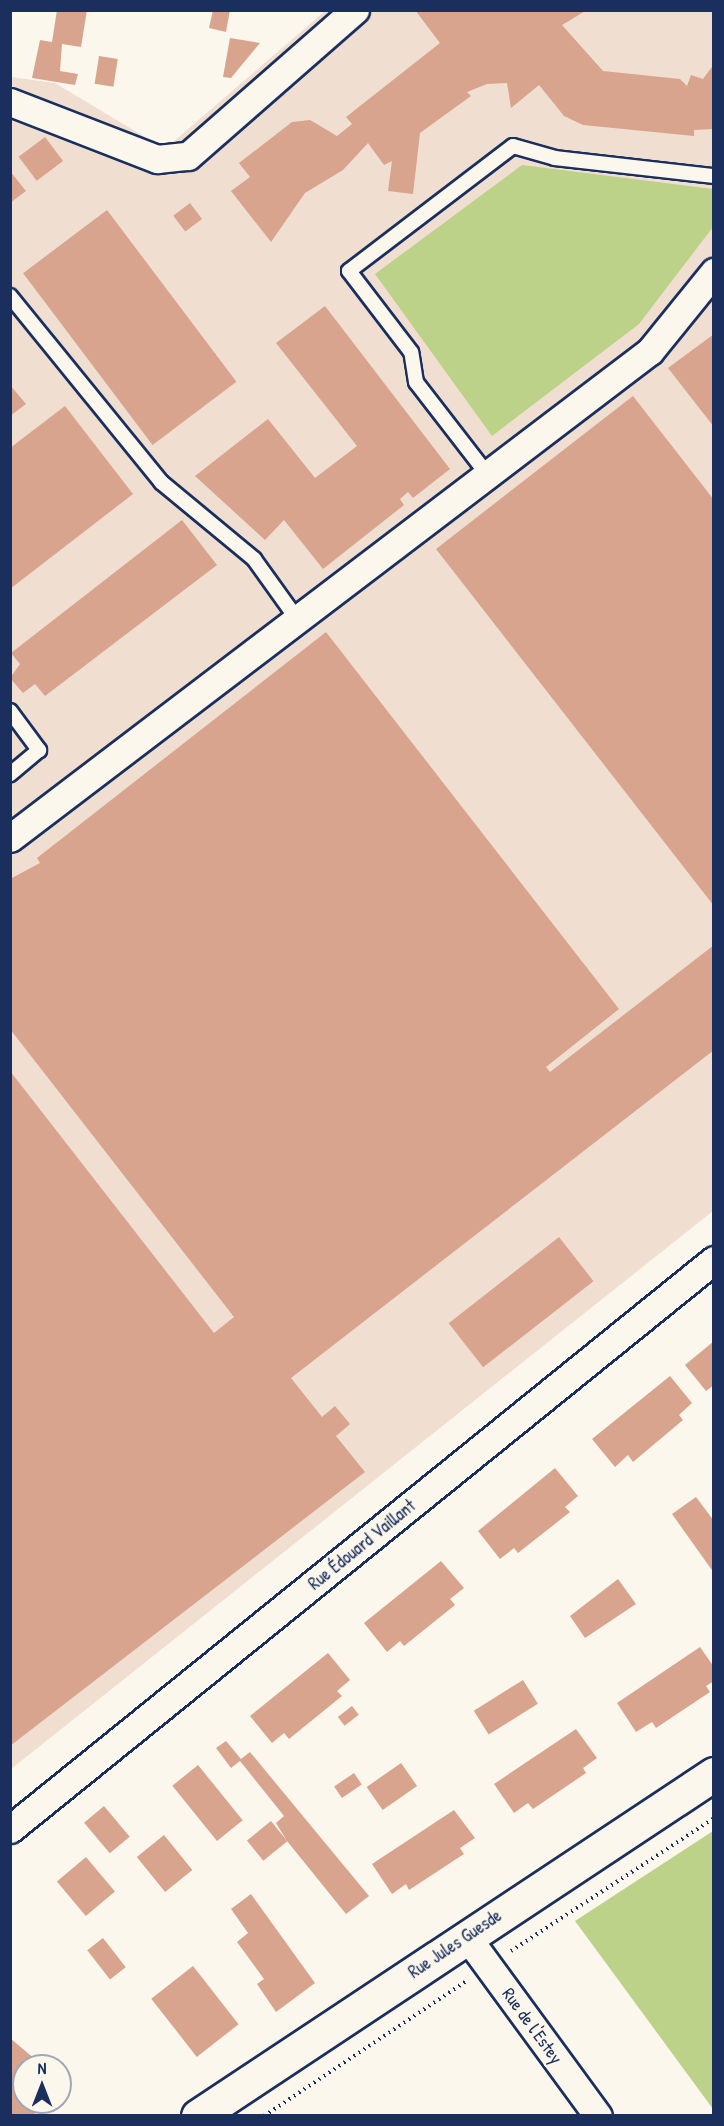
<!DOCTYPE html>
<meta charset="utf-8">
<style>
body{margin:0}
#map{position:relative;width:724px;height:2126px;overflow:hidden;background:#fbf7ec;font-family:"Patrick Hand",sans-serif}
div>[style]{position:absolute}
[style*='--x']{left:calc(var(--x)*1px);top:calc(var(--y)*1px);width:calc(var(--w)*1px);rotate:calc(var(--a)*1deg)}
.built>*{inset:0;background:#f0ded0}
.green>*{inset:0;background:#bcd289}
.building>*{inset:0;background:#d8a48e;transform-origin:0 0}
.path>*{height:4px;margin-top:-2px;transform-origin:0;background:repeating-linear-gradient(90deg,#1b2f5e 0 1.5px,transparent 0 6px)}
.roads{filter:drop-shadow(2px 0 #1b2f5e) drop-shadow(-2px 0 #1b2f5e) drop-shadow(0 2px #1b2f5e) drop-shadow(0 -2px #1b2f5e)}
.service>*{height:14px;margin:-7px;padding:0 7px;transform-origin:7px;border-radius:7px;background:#fbf7ec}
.minor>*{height:27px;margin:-13.5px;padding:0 13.5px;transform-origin:13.5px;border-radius:13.5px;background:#fbf7ec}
.tertiary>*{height:33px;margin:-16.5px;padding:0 16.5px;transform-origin:16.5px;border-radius:16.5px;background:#fbf7ec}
span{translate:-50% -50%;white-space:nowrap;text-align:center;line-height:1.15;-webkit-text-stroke:4.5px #fbf7ec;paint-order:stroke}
.street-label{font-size:18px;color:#1b2f5e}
.frame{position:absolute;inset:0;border:12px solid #1b2f5e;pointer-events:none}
.north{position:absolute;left:12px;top:2054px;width:60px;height:60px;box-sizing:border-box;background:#fbf7ec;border:2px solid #a1a7b3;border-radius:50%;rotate:0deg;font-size:16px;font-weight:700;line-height:24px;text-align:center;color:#1b2f5e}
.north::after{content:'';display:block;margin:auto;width:21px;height:27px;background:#1b2f5e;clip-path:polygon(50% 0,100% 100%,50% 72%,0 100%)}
</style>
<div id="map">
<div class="built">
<i style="clip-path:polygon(325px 11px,713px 11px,713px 1211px,11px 1769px,11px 77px,55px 83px,165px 149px)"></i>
</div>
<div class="green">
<i style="clip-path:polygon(522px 165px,713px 189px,713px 227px,639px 324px,492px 436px,375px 274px)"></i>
<i style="clip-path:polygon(713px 1831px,713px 2109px,575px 1921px)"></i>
</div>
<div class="building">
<i style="clip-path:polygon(57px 10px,87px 10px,81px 47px,62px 44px,60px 71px,78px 74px,75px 85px,32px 78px,40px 40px,52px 42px)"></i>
<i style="clip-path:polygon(213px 10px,230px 10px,226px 32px,209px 28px)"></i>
<i style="clip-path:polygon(415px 10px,587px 10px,562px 25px,603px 71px,680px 79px,687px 86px,691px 75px,703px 79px,714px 64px,714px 129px,694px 130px,694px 136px,583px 125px,564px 116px,539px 85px,511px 108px,507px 83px,487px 84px,467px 92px,471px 96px,420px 133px,413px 194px,388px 191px,392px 161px,384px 165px,368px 143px,343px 170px,305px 193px,271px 242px,231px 191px,250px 177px,239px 163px,292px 122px,310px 120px,337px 136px,352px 124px,346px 117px,440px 43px)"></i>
<i style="clip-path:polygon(230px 38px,260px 43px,231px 78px,223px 77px)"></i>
<i style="left:99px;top:56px;width:19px;height:28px;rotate:9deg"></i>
<i style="left:45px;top:137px;width:30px;height:33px;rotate:53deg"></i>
<i style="clip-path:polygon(10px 171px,26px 191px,10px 203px)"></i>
<i style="left:190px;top:203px;width:20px;height:21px;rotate:53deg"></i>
<i style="left:107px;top:210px;width:215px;height:105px;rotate:53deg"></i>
<i style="clip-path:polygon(325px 306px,450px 469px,413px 498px,408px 492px,400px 499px,404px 505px,323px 569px,284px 520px,265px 540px,195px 476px,268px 419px,315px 478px,357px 446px,276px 343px)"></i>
<i style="clip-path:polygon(714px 334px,714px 427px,668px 368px)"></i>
<i style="clip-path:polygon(10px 385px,26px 404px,10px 416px)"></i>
<i style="clip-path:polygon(633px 396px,714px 500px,714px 906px,436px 549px)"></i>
<i style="clip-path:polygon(65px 406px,133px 494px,10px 589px,10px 448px)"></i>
<i style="clip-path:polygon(182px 520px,217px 565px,45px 696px,35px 684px,23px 693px,10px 678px,20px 664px,11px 653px)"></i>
<i style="clip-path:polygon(326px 632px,619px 1009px,546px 1067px,550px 1072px,714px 945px,714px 1050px,291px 1378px,322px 1417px,335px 1406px,350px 1424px,336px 1436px,365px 1472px,10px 1746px,10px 1071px,214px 1333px,234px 1317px,10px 1029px,10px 879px,40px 863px,37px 858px)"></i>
<i style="left:559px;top:1237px;width:56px;height:140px;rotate:52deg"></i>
<i style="clip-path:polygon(714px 1341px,714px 1385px,706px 1391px,685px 1365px)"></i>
<i style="clip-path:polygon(670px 1376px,692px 1403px,679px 1415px,683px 1420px,633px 1462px,628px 1455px,615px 1467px,592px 1439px)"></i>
<i style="clip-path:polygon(555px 1468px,578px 1496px,565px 1507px,570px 1512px,518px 1553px,514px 1548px,500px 1559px,478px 1531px)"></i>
<i style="clip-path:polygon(696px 1497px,714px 1521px,714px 1573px,672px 1514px)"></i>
<i style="clip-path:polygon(441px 1561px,464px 1588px,450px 1599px,455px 1605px,404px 1646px,400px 1641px,387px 1652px,364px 1623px)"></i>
<i style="clip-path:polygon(618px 1579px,636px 1604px,585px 1638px,570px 1616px)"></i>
<i style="clip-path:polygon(700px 1647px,714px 1667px,714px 1681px,706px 1686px,710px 1692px,656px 1728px,652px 1722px,636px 1732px,617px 1703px)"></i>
<i style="clip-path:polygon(328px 1653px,350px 1680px,337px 1691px,342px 1696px,289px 1739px,284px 1733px,272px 1743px,250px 1716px)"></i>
<i style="left:523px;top:1680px;width:28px;height:58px;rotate:58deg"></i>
<i style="left:352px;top:1706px;width:11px;height:18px;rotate:52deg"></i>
<i style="clip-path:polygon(576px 1729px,597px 1758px,583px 1768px,586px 1773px,533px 1809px,528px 1803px,514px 1813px,494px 1784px)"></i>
<i style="clip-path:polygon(226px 1741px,241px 1759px,250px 1752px,369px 1896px,346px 1914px,287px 1841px,276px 1823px,284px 1816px,240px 1761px,231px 1768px,216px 1748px)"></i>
<i style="left:401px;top:1763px;width:28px;height:42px;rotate:55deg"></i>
<i style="left:198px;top:1765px;width:71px;height:33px;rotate:51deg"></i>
<i style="left:354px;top:1773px;width:14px;height:24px;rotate:56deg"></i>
<i style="left:104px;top:1806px;width:40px;height:26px;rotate:50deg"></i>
<i style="clip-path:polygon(454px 1810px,475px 1838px,460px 1848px,464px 1854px,409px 1890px,406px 1884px,392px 1894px,372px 1864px)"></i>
<i style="left:271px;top:1821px;width:26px;height:31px;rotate:51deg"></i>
<i style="left:164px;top:1835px;width:45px;height:35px;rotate:51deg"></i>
<i style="left:86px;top:1857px;width:45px;height:38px;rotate:50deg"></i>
<i style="clip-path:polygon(251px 1894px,315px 1983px,276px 2012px,257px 1984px,264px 1979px,237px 1942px,248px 1933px,231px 1909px)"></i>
<i style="left:103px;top:1938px;width:37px;height:20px;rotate:52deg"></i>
<i style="left:193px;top:1966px;width:74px;height:53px;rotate:52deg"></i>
<i style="clip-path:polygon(10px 2038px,43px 2066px,24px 2066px,24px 2102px,47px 2102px,32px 2116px,10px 2116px)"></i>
</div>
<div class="path">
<i style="--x:511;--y:1951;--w:243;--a:-33.2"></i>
<i style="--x:264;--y:2116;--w:242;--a:-33.7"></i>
</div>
<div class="roads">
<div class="service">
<i style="--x:10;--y:296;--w:240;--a:50.9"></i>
<i style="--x:161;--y:482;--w:121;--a:39.6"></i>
<i style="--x:254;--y:559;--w:74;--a:54.4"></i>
<i style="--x:487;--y:474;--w:116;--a:-127.7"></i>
<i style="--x:416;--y:382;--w:30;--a:-99"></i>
<i style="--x:411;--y:352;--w:102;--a:-127.4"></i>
<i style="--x:349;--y:271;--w:206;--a:-37.3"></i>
<i style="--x:513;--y:146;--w:44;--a:15.9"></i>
<i style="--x:555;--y:158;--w:160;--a:6.5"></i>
<i style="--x:10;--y:711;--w:49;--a:53.4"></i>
<i style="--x:39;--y:750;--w:38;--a:140"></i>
</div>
<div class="minor">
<i style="--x:10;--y:102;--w:158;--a:21.2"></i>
<i style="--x:157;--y:159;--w:31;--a:-6"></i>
<i style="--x:188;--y:156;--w:222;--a:-41.2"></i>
<i style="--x:10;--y:838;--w:804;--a:-37.27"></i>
<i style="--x:650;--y:351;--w:102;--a:-51"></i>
<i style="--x:10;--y:1829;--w:905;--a:-38.95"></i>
<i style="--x:467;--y:1937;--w:222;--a:53.8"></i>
</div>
<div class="tertiary">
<i style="--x:198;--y:2116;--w:619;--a:-33.54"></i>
</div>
</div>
<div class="street-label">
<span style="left:362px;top:1545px;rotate:-39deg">Rue Édouard Vaillant</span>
<span style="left:455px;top:1944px;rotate:-34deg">Rue Jules Guesde</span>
<span style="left:532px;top:2026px;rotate:54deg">Rue de l'Estey</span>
</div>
<div class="frame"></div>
<div class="north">N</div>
</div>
